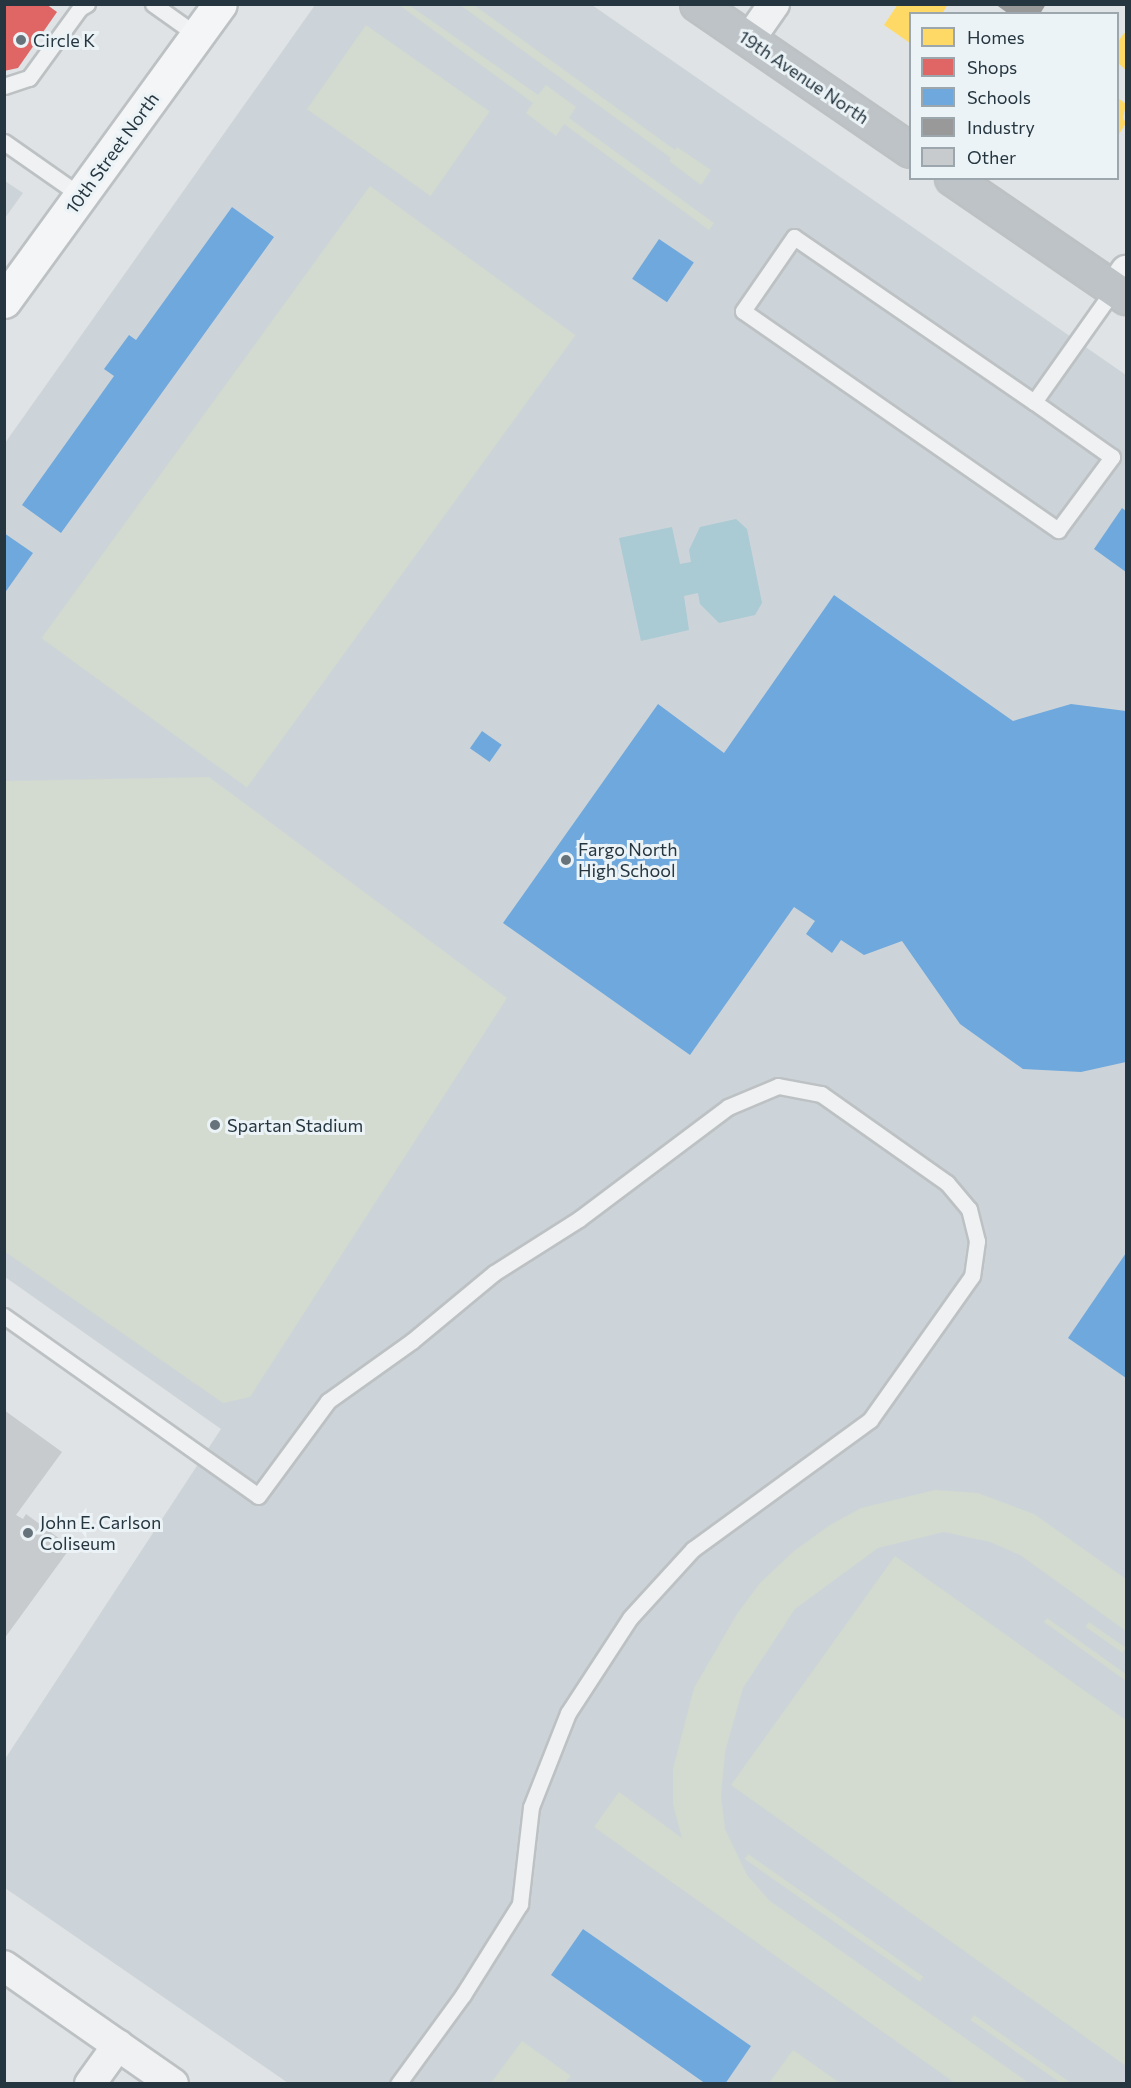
<!DOCTYPE html>
<style>
body{margin:0}
#map{position:relative;width:1131px;height:2088px;overflow:hidden;background:#dfe3e5;font-family:Commissioner,sans-serif}
div>[style]{position:absolute}
[style*='--x']{left:calc(var(--x)*1px);top:calc(var(--y)*1px);width:calc(var(--w)*1px);rotate:calc(var(--a)*1deg)}
.built>*{inset:0;background:#ccd4d9}
.green>*{inset:0;background:#d3dacf;transform-origin:0 0}
.water>*{inset:0;background:#aacad4}
.homes>*{inset:0;background:#ffd966}
.shops>*{inset:0;background:#e06666}
.schools>*{inset:0;background:#6fa8dc;transform-origin:0 0}
.industry>*{inset:0;background:#999}
.building>*{inset:0;background:#c7cbcd}
.roads{filter:drop-shadow(2px 0 #bdc1c3) drop-shadow(-2px 0 #bdc1c3) drop-shadow(0 2px #bdc1c3) drop-shadow(0 -2px #bdc1c3)}
.lane>*{height:15px;margin:-7.5px;padding:0 7.5px;transform-origin:7.5px;border-radius:7.5px;background:#eff1f2}
.street>*{height:30px;margin:-15px;padding:0 15px;transform-origin:15px;border-radius:15px;background:#eff1f2}
.secondary>*{height:33px;margin:-16.5px;padding:0 16.5px;transform-origin:16.5px;border-radius:16.5px;background:#bdc3c6}
.primary>*{height:33px;margin:-16.5px;padding:0 16.5px;transform-origin:16.5px;border-radius:16.5px;background:#f3f5f6}
.dots>*{width:16px;height:16px;translate:-50% -50%;box-sizing:border-box;border:3px solid #ecf3f6;border-radius:50%}
span{translate:-50% -50%;white-space:nowrap;text-align:center;line-height:1.15;-webkit-text-stroke:6px #ecf3f6;paint-order:stroke}
.poi-label{font-size:18px;color:#253640}
.left{translate:0 -50%;text-align:left}
.street-label{font-size:18px;color:#253640}
.frame{position:absolute;inset:0;border:6px solid #253640;pointer-events:none}
.legend{position:absolute;left:909px;top:12px;width:210px;height:168px;box-sizing:border-box;background:#ecf3f6;border:2px solid #9ca7ad;margin:0;padding:8px 10px;list-style:none;font-size:18px;color:#253640}
.legend li{display:flex;align-items:center;gap:12px;height:30px}
.legend b{width:30px;border:2px solid #9ca7ad}
</style>
<div id="map">
<div class="built">
<i style="clip-path:polygon(315px 5px,592px 5px,1126px 375px,1126px 2083px,288px 2083px,5px 1888px,5px 1759px,221px 1429px,5px 1277px,5px 443px)"></i>
<i style="clip-path:polygon(5px 181px,23px 193px,5px 218px)"></i>
</div>
<div class="green">
<i style="clip-path:polygon(399px 5px,409px 5px,538px 95px,546px 85px,576px 107px,569px 118px,714px 223px,709px 230px,564px 124px,556px 136px,526px 113px,533px 103px)"></i>
<i style="clip-path:polygon(460px 5px,474px 5px,675px 150px,677px 147px,711px 170px,701px 185px,669px 161px,671px 158px)"></i>
<i style="left:366px;top:25px;width:151px;height:103px;rotate:35deg"></i>
<i style="left:370px;top:186px;width:254px;height:559px;rotate:36deg"></i>
<i style="clip-path:polygon(209px 777px,507px 998px,250px 1397px,223px 1403px,4px 1251px,5px 781px)"></i>
<i style="clip-path:polygon(935px 1490px,978px 1493px,1034px 1514px,1126px 1579px,1126px 1631px,1020px 1555px,990px 1542px,944px 1532px,878px 1548px,795px 1609px,743px 1688px,725px 1752px,721px 1797px,725px 1829px,747px 1875px,770px 1901px,1029px 2083px,955px 2083px,594px 1827px,619px 1792px,682px 1838px,673px 1804px,673px 1769px,694px 1688px,737px 1614px,760px 1583px,794px 1551px,830px 1525px,861px 1508px)"></i>
<i style="clip-path:polygon(895px 1556px,1126px 1720px,1126px 2066px,731px 1785px)"></i>
<i style="clip-path:polygon(1047px 1618px,1126px 1674px,1126px 1681px,1044px 1622px)"></i>
<i style="left:1089px;top:1622px;width:45px;height:6px;rotate:35deg"></i>
<i style="left:748px;top:1854px;width:214px;height:6px;rotate:35deg"></i>
<i style="left:974px;top:2015px;width:118px;height:6px;rotate:35deg"></i>
<i style="clip-path:polygon(522px 2041px,571px 2076px,565px 2083px,491px 2083px)"></i>
<i style="clip-path:polygon(793px 2050px,840px 2083px,769px 2083px)"></i>
</div>
<div class="water">
<i style="clip-path:polygon(736px 519px,747px 529px,762px 603px,755px 615px,719px 623px,700px 604px,698px 593px,684px 596px,689px 630px,641px 641px,619px 538px,672px 527px,680px 564px,691px 562px,689px 550px,700px 527px)"></i>
</div>
<div class="homes">
<i style="clip-path:polygon(898px 4px,948px 4px,942px 14px,910px 14px,910px 43px,884px 25px)"></i>
<i style="clip-path:polygon(1124px 33px,1126px 34px,1126px 70px,1118px 63px,1118px 42px)"></i>
<i style="clip-path:polygon(1118px 98px,1126px 104px,1123px 118px,1126px 123px,1118px 136px)"></i>
</div>
<div class="shops">
<i style="clip-path:polygon(4px 4px,46px 4px,57px 12px,18px 68px,4px 71px)"></i>
</div>
<div class="schools">
<i style="clip-path:polygon(232px 207px,274px 237px,61px 533px,22px 505px,114px 376px,104px 369px,129px 335px,136px 340px)"></i>
<i style="left:659px;top:239px;width:42px;height:48px;rotate:34deg"></i>
<i style="clip-path:polygon(1122px 508px,1126px 511px,1126px 572px,1094px 549px)"></i>
<i style="clip-path:polygon(4px 533px,33px 553px,4px 594px)"></i>
<i style="clip-path:polygon(834px 595px,1013px 721px,1071px 704px,1126px 711px,1126px 1062px,1081px 1072px,1023px 1069px,960px 1024px,902px 941px,864px 955px,841px 940px,832px 953px,806px 934px,815px 921px,794px 907px,690px 1055px,503px 923px,658px 704px,724px 753px)"></i>
<i style="left:482px;top:731px;width:24px;height:21px;rotate:35deg"></i>
<i style="clip-path:polygon(1126px 1253px,1126px 1378px,1068px 1338px)"></i>
<i style="clip-path:polygon(583px 1929px,751px 2046px,725px 2084px,706px 2084px,551px 1975px)"></i>
</div>
<div class="industry">
<i style="clip-path:polygon(995px 4px,1046px 4px,1040px 14px,1009px 14px)"></i>
</div>
<div class="building">
<i style="clip-path:polygon(4px 1410px,62px 1452px,16px 1515px,23px 1519px,26px 1514px,71px 1547px,4px 1639px)"></i>
</div>
<div class="roads">
<div class="lane">
<i style="--x:153;--y:4;--w:55;--a:35.4"></i>
<i style="--x:4;--y:86;--w:26;--a:-18"></i>
<i style="--x:29;--y:78;--w:87;--a:-53.9"></i>
<i style="--x:80;--y:8;--w:8;--a:-30"></i>
<i style="--x:4;--y:142;--w:94;--a:35"></i>
<i style="--x:1034;--y:402;--w:291;--a:-145.5"></i>
<i style="--x:794;--y:237;--w:90;--a:124.6"></i>
<i style="--x:743;--y:311;--w:384;--a:34.8"></i>
<i style="--x:1058;--y:530;--w:91;--a:-53.5"></i>
<i style="--x:1112;--y:457;--w:95;--a:-144.8"></i>
<i style="--x:1034;--y:402;--w:138;--a:-54.7"></i>
<i style="--x:4;--y:1316;--w:311;--a:35.3"></i>
<i style="--x:258;--y:1496;--w:118;--a:-53.6"></i>
<i style="--x:328;--y:1401;--w:103;--a:-35.5"></i>
<i style="--x:412;--y:1341;--w:107;--a:-39.7"></i>
<i style="--x:494;--y:1273;--w:101;--a:-32.4"></i>
<i style="--x:579;--y:1219;--w:186;--a:-36.9"></i>
<i style="--x:728;--y:1107;--w:54;--a:-22.8"></i>
<i style="--x:778;--y:1086;--w:44;--a:10.5"></i>
<i style="--x:821;--y:1094;--w:154;--a:35.2"></i>
<i style="--x:947;--y:1183;--w:34;--a:50"></i>
<i style="--x:969;--y:1209;--w:33;--a:76"></i>
<i style="--x:977;--y:1241;--w:35;--a:98"></i>
<i style="--x:972;--y:1276;--w:176;--a:125.3"></i>
<i style="--x:870;--y:1420;--w:219;--a:143.9"></i>
<i style="--x:693;--y:1549;--w:93;--a:132.4"></i>
<i style="--x:630;--y:1618;--w:113;--a:123.1"></i>
<i style="--x:568;--y:1713;--w:101;--a:111.5"></i>
<i style="--x:531;--y:1807;--w:98;--a:96.5"></i>
<i style="--x:520;--y:1904;--w:107;--a:122.1"></i>
<i style="--x:463;--y:1995;--w:110;--a:126.1"></i>
</div>
<div class="street">
<i style="--x:749;--y:40;--w:44;--a:-55.2"></i>
<i style="--x:1114;--y:289;--w:22;--a:-56"></i>
<i style="--x:4;--y:1966;--w:206;--a:34.9"></i>
<i style="--x:90;--y:2084;--w:48;--a:-54.3"></i>
</div>
<div class="secondary">
<i style="--x:697;--y:4;--w:258;--a:34.4"></i>
<i style="--x:952;--y:178;--w:211;--a:34.4"></i>
</div>
<div class="primary">
<i style="--x:4;--y:301;--w:367;--a:-54"></i>
</div>
</div>
<div class="dots">
<i style="left:21px;top:40px;background:#66737a"></i>
<i style="left:566px;top:860px;background:#66737a"></i>
<i style="left:215px;top:1125px;background:#66737a"></i>
<i style="left:28px;top:1533px;background:#66737a"></i>
</div>
<div class="poi-label">
<span class="left" style="left:33px;top:40px">Circle K</span>
<span class="left" style="left:578px;top:860px">Fargo North<br>High School</span>
<span class="left" style="left:227px;top:1125px">Spartan Stadium</span>
<span class="left" style="left:40px;top:1533px">John E. Carlson<br>Coliseum</span>
</div>
<div class="street-label">
<span style="left:804px;top:77px;rotate:34deg">19th Avenue North</span>
<span style="left:112px;top:153px;rotate:-54deg">10th Street North</span>
</div>
<div class="frame"></div>
<ul class="legend">
<li><b style="height:16px;background:#ffd966"></b>Homes</li>
<li><b style="height:16px;background:#e06666"></b>Shops</li>
<li><b style="height:16px;background:#6fa8dc"></b>Schools</li>
<li><b style="height:16px;background:#999"></b>Industry</li>
<li><b style="height:16px;background:#c7cbcd"></b>Other</li>
</ul>
</div>
